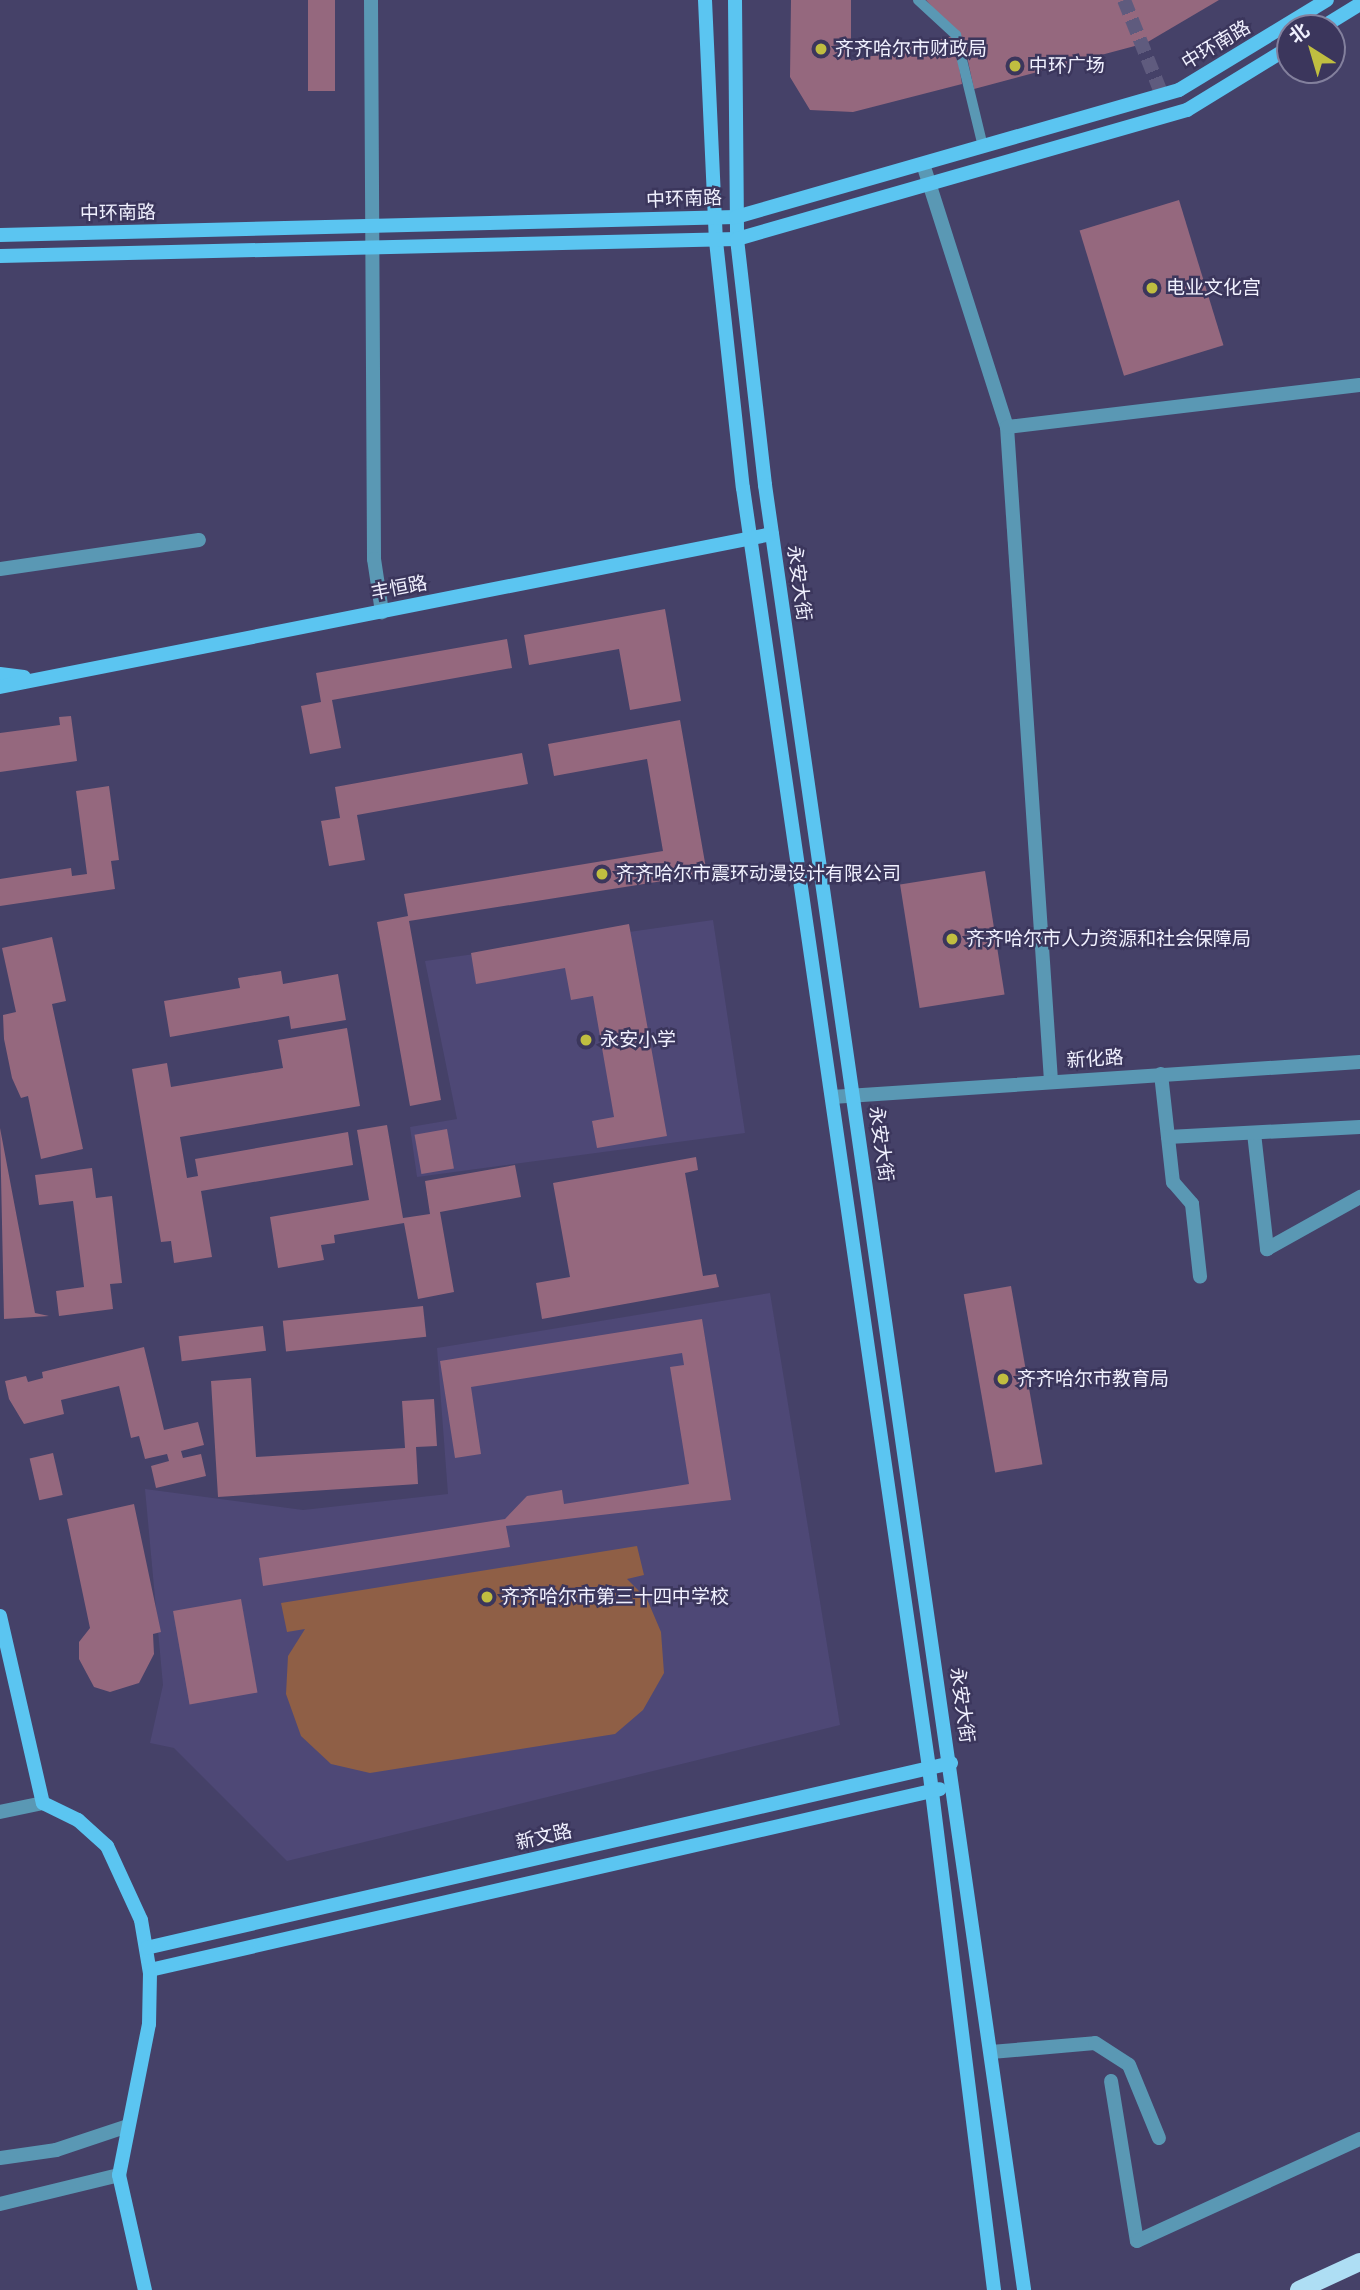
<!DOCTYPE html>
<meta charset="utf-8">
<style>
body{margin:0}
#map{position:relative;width:1360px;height:2290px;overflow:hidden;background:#454168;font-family:Rubik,"Noto Sans SC",sans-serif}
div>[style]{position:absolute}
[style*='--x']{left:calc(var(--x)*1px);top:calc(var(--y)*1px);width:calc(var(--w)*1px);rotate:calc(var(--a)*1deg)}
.built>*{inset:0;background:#4e4876}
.green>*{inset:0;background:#8f5f46}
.building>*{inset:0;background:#95687e;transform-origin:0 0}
.pedestrian-tunnel>*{height:14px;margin-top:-7px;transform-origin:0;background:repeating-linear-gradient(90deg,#5f5b7e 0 14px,transparent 0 21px)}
.service>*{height:10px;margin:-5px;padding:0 5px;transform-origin:5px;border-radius:5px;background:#5a98b4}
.minor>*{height:14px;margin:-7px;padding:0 7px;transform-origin:7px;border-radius:7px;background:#5a98b4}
.tertiary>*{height:14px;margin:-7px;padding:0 7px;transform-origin:7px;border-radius:7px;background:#5a98b4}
.secondary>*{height:14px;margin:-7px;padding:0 7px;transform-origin:7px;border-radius:7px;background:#5bc5f1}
.primary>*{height:18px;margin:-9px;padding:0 9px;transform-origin:9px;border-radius:9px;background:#aedef4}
.dots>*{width:19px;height:19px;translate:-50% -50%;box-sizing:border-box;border:4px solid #3b365c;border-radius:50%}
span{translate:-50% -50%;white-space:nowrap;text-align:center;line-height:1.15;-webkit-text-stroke:5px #3b365c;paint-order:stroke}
.street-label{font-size:19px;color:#f0f0fe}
.poi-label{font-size:19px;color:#f0f0fe}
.left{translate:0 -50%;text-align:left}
.north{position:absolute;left:1276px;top:14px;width:70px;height:70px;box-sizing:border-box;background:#3b365c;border:2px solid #83809d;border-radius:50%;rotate:323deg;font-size:19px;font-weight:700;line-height:28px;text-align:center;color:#f0f0fe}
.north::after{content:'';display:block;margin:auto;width:24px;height:32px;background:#c0be40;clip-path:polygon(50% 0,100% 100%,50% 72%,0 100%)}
</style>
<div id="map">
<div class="built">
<i style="clip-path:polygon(713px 920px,745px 1133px,417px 1177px,410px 1127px,457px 1119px,425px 961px)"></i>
<i style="clip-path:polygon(770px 1293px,840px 1725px,287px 1861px,174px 1748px,150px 1743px,163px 1685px,145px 1489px,303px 1510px,448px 1494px,437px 1348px)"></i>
</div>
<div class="green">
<i style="clip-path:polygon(637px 1546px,644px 1575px,627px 1579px,647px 1599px,661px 1632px,664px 1673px,643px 1710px,615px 1734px,370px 1773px,331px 1764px,301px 1736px,286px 1694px,288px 1656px,305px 1629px,287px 1632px,281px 1603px)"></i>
</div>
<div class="building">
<i style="left:308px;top:0;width:27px;height:91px"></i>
<i style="clip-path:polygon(791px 0,851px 0,851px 61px,954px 36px,962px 84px,853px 112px,810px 110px,790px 77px)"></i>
<i style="clip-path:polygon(926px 0,1219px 0,1146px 43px,974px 89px,964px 43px)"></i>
<i style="left:1179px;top:200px;width:152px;height:104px;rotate:73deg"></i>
<i style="clip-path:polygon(665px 609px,681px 701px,630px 710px,619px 649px,529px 665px,524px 635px)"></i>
<i style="clip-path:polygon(507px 639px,512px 668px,332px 700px,341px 748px,310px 754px,301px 706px,321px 702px,316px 673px)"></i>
<i style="clip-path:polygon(71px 716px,77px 761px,0 772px,0 733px,60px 725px,59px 717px)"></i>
<i style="clip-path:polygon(680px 720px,707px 874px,409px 921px,441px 1100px,410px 1106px,377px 922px,408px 916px,404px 894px,663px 851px,647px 759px,554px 776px,548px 744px)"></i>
<i style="clip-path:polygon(522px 753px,528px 784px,357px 815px,365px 860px,329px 866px,321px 821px,340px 818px,335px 787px)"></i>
<i style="clip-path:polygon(109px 786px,119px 860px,111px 861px,115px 889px,0 906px,0 879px,71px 868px,72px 876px,87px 874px,76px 791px)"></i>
<i style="left:985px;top:871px;width:125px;height:86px;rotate:81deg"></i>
<i style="clip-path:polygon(629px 924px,667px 1136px,597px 1148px,592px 1121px,614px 1117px,593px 996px,571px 1000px,565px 968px,476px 984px,471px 953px)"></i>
<i style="clip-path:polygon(52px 937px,66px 1001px,52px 1004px,83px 1149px,41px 1159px,28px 1096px,21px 1098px,12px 1078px,4px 1039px,3px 1015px,16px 1012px,2px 948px)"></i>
<i style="clip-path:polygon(281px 971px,283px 984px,338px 974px,346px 1020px,291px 1029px,289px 1016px,170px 1037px,164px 1001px,240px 988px,238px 978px)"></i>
<i style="clip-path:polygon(347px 1028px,360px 1106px,180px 1137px,187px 1178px,198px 1176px,195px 1159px,348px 1132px,353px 1165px,201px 1191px,212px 1257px,174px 1263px,171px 1241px,161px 1242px,132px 1069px,167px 1063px,171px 1087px,283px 1068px,278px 1040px)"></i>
<i style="clip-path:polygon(387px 1125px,403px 1218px,430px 1214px,425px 1181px,515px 1165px,521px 1197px,440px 1212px,454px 1292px,418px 1299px,404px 1223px,334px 1235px,335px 1243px,321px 1245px,324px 1260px,278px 1268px,270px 1217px,369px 1200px,357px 1130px)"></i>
<i style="clip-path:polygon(0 1128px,35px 1313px,49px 1316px,4px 1319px)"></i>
<i style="left:447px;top:1129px;width:40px;height:33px;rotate:80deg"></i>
<i style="clip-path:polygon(696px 1157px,698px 1170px,685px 1173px,703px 1276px,716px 1274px,719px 1287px,542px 1319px,536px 1283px,570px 1277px,553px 1183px)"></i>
<i style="clip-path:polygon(92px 1168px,96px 1198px,112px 1196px,122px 1283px,110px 1284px,113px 1309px,59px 1316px,56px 1291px,84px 1287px,73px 1201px,39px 1205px,35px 1175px)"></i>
<i style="left:1011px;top:1286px;width:181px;height:48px;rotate:80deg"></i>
<i style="left:423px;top:1306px;width:31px;height:141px;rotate:84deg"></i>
<i style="clip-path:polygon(702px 1319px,731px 1500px,506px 1526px,510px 1547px,263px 1586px,259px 1558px,505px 1519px,527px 1496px,562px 1490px,564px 1504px,689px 1484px,670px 1367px,684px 1365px,682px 1353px,471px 1387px,481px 1454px,455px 1458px,440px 1361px)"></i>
<i style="left:263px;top:1326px;width:25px;height:85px;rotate:83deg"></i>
<i style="clip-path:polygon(144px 1347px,164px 1430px,198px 1422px,204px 1445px,181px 1451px,183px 1458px,201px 1454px,206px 1476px,156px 1488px,151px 1466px,169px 1461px,167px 1454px,145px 1459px,139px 1436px,131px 1438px,119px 1386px,61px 1400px,64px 1414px,24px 1424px,9px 1399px,5px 1381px,26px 1376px,28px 1382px,43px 1378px,42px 1372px)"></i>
<i style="clip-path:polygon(251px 1378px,256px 1457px,405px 1448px,402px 1401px,434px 1399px,437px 1446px,416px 1447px,418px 1484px,218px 1497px,211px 1381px)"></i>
<i style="left:53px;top:1453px;width:43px;height:24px;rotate:77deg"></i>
<i style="clip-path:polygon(134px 1504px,161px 1632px,153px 1634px,154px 1654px,139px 1683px,110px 1692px,94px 1687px,79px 1659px,79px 1642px,90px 1628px,67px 1519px)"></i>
<i style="left:241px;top:1599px;width:95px;height:69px;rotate:80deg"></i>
</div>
<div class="pedestrian-tunnel">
<i style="--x:1124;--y:0;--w:102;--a:68.2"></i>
</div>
<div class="service">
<i style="--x:918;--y:0;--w:52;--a:42.6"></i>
<i style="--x:956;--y:35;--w:115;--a:76.4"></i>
</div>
<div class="minor">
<i style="--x:371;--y:0;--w:559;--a:89.69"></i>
<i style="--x:374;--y:559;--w:54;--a:81.4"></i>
<i style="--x:923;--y:164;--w:276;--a:72.3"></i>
<i style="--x:1007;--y:427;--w:655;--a:86.15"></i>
<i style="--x:1007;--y:427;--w:355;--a:-6.8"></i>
<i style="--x:0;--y:569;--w:201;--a:-8.3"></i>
<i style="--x:1161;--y:1074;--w:109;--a:83.7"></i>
<i style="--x:1173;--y:1182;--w:29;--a:49"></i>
<i style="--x:1192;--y:1204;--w:73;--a:83.7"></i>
<i style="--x:1254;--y:1133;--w:117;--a:83.6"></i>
<i style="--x:1267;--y:1249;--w:107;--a:-29.2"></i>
<i style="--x:1168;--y:1137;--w:192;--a:-3"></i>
<i style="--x:991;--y:2052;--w:104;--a:-4.9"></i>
<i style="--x:1095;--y:2043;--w:40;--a:32.9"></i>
<i style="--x:1129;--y:2065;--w:79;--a:67.7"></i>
<i style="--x:1111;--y:2081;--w:162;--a:80.8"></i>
<i style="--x:1137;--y:2241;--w:245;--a:-24.6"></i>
</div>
<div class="tertiary">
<i style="--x:832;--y:1097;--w:529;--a:-3.79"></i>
<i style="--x:0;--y:1812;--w:44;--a:-11.8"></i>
<i style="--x:0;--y:2158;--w:57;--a:-8.1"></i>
<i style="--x:56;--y:2150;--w:73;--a:-18.4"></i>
<i style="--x:0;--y:2204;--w:122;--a:-13.7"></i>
</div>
<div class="secondary">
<i style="--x:705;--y:0;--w:241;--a:87.4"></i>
<i style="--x:716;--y:241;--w:248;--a:83.8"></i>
<i style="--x:743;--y:488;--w:1293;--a:81.73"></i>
<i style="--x:929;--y:1768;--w:526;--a:82.9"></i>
<i style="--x:735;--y:0;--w:239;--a:89.5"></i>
<i style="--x:737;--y:239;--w:248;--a:83.5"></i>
<i style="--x:765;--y:485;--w:1823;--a:81.83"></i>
<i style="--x:1321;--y:28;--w:46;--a:-31.6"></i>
<i style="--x:0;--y:235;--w:736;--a:-1.4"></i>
<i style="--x:736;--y:217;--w:461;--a:-16"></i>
<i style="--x:1179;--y:90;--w:173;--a:-31.3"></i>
<i style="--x:0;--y:256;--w:737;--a:-1.32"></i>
<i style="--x:737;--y:239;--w:468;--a:-16"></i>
<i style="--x:1187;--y:110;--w:121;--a:-31.5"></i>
<i style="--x:0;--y:674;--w:24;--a:7"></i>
<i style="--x:0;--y:687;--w:787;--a:-11.21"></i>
<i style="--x:0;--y:1616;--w:192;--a:77.1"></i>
<i style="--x:43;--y:1803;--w:39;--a:26"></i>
<i style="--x:78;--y:1820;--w:39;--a:42"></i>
<i style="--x:107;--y:1846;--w:81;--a:65.3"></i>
<i style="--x:141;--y:1920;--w:54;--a:80.4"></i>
<i style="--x:150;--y:1973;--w:51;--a:91.1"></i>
<i style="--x:149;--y:2024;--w:154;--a:101.2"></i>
<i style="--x:119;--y:2175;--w:118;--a:77.3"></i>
<i style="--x:146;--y:1948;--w:826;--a:-12.94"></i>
<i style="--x:150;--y:1970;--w:810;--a:-12.9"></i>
</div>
<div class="primary">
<i style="--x:1299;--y:2290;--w:67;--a:-24.7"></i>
</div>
<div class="dots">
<i style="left:821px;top:49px;background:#c0be40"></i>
<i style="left:1015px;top:66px;background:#c0be40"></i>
<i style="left:1152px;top:288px;background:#c0be40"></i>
<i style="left:602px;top:874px;background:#c0be40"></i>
<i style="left:952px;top:939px;background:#c0be40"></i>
<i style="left:586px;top:1040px;background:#c0be40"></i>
<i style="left:1003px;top:1379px;background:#c0be40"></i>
<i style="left:487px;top:1597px;background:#c0be40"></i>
</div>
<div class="street-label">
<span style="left:1216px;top:45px;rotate:-31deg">中环南路</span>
<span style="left:684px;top:199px;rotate:-2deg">中环南路</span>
<span style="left:118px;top:213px;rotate:-1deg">中环南路</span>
<span style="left:799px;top:583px;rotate:82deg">永安大街</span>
<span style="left:399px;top:588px;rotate:-11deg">丰恒路</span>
<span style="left:1095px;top:1059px;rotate:-4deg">新化路</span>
<span style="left:881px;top:1144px;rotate:82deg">永安大街</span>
<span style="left:962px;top:1705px;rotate:82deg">永安大街</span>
<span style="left:544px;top:1837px;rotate:-13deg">新文路</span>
</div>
<div class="poi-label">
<span class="left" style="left:835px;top:49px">齐齐哈尔市财政局</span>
<span class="left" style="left:1029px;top:66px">中环广场</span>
<span class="left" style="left:1166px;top:288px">电业文化宫</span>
<span class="left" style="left:616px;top:874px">齐齐哈尔市震环动漫设计有限公司</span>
<span class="left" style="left:966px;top:939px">齐齐哈尔市人力资源和社会保障局</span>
<span class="left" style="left:600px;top:1040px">永安小学</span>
<span class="left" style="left:1017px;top:1379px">齐齐哈尔市教育局</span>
<span class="left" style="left:501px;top:1597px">齐齐哈尔市第三十四中学校</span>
</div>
<div class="north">北</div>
</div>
